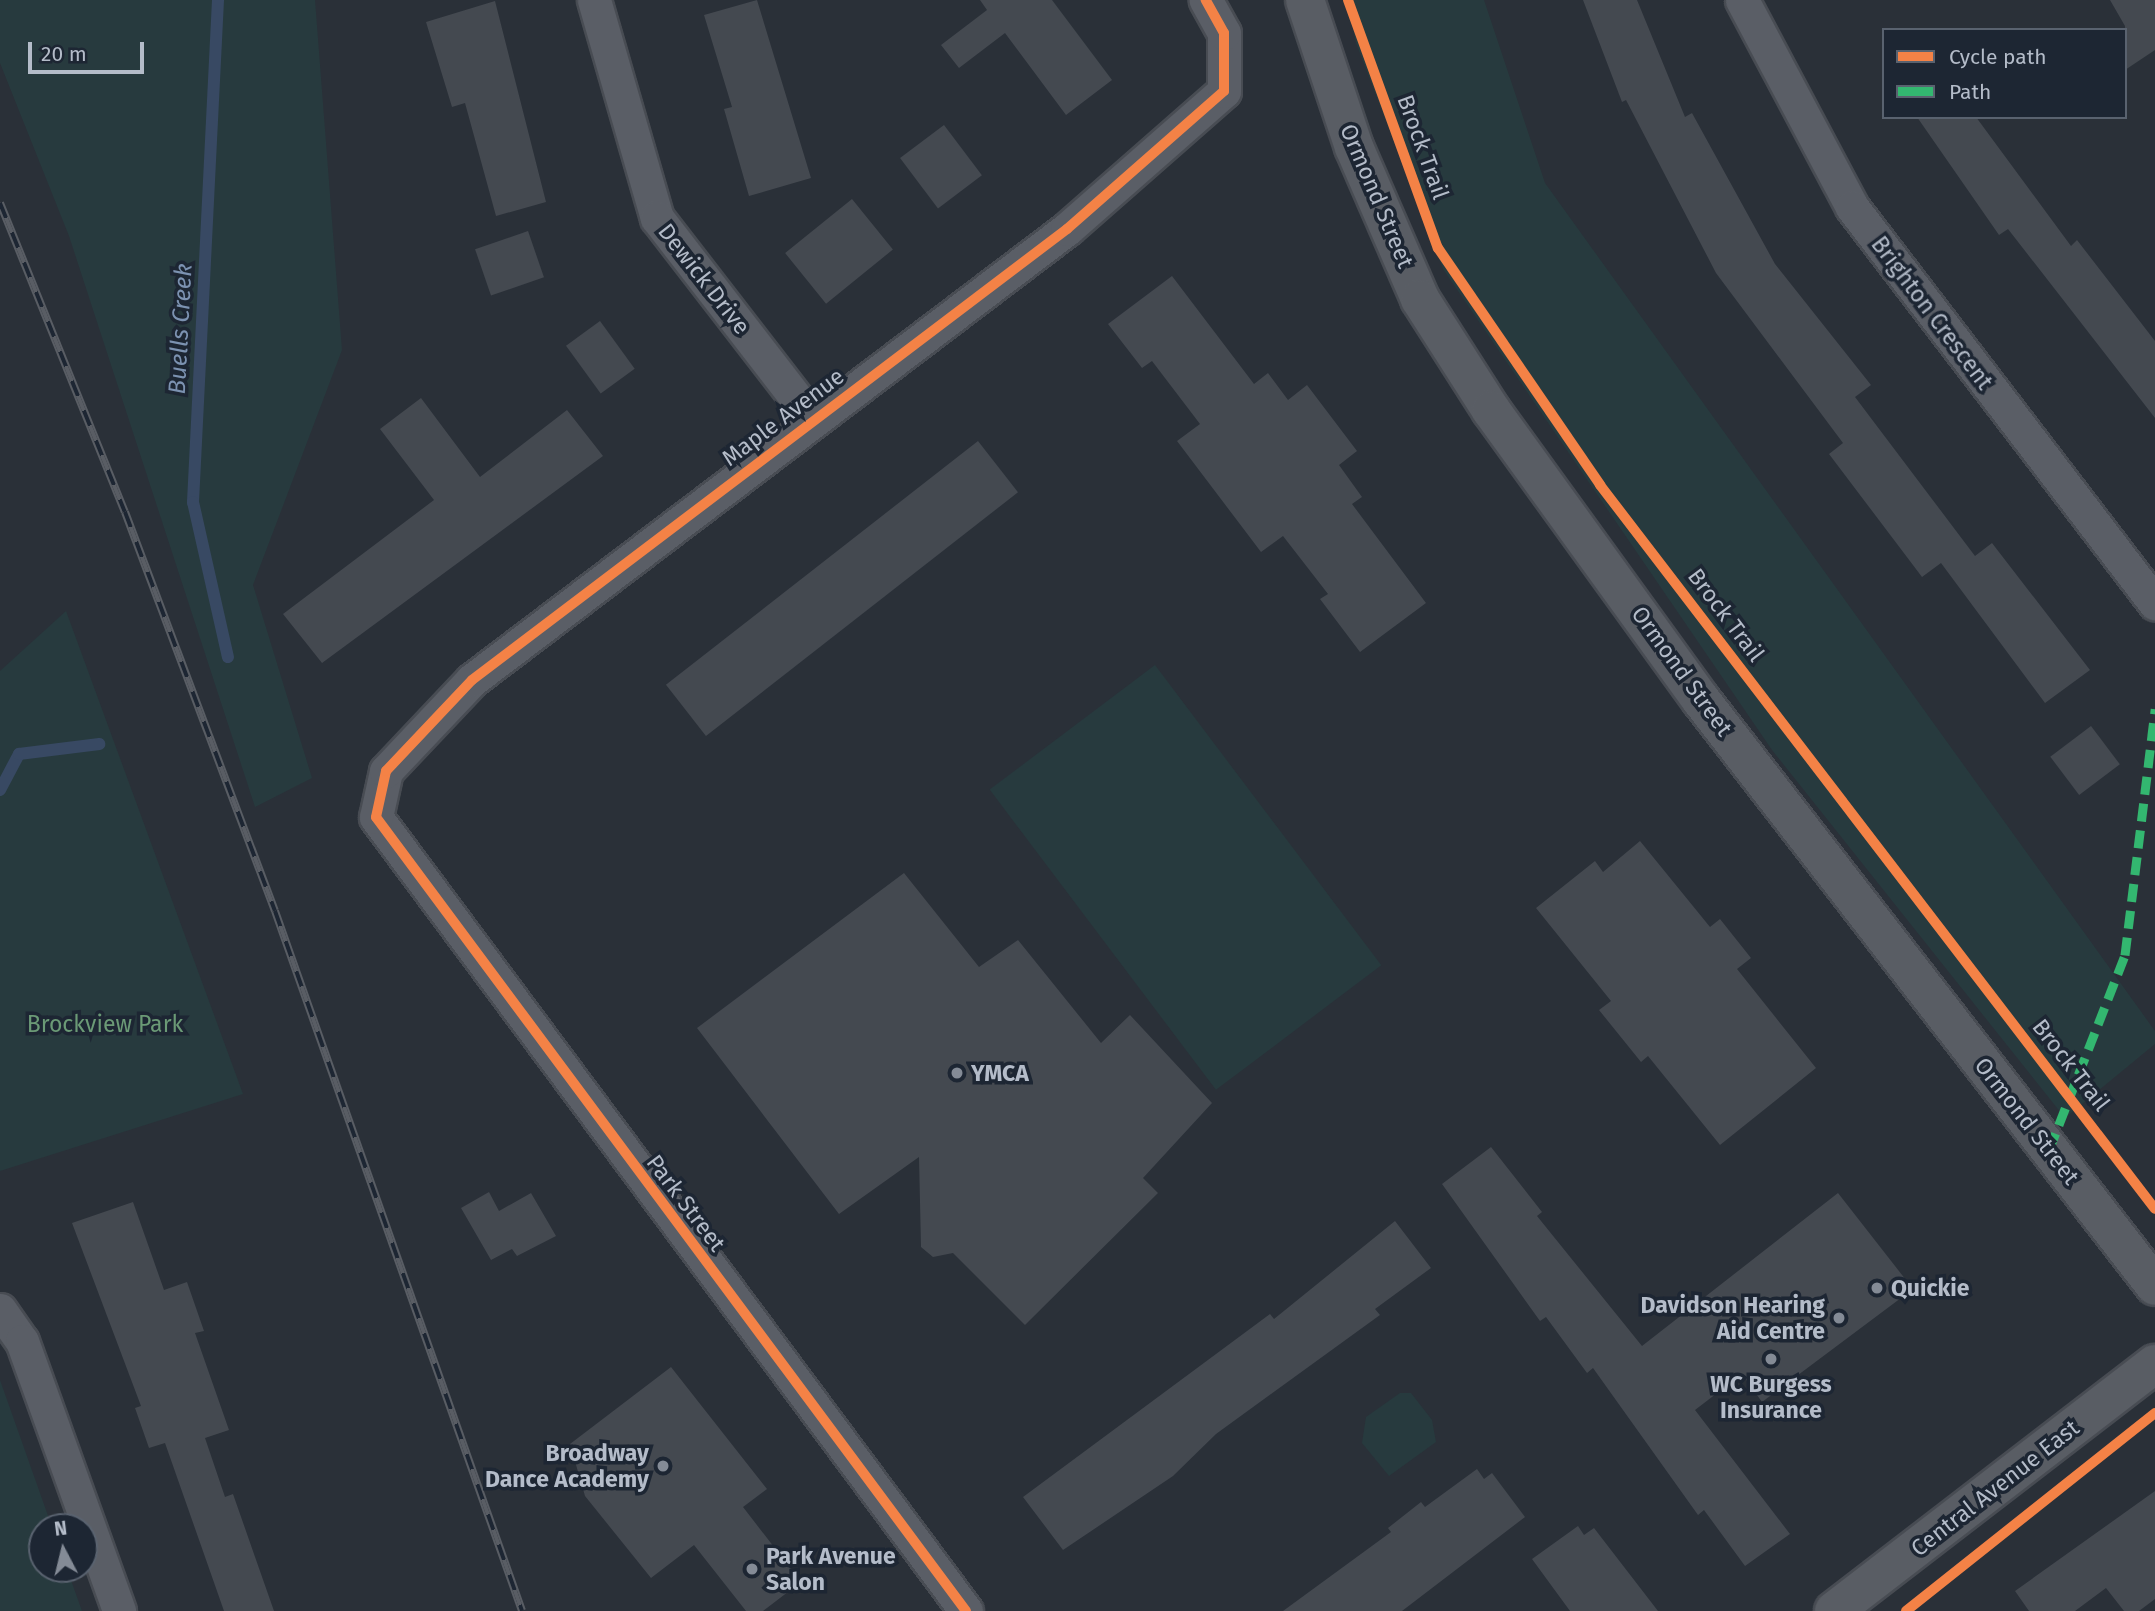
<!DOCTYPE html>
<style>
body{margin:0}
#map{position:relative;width:2155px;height:1611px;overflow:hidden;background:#2a3038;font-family:"Fira Sans",sans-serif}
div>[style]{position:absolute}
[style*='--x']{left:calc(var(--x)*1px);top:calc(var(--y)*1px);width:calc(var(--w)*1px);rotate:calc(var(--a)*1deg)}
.green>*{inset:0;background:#273a3e;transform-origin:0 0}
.stream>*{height:12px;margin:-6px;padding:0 6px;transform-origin:6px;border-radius:6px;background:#384963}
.building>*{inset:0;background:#444950;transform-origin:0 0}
.roads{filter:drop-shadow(2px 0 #484c53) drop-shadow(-2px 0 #484c53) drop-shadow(0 2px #484c53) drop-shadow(0 -2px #484c53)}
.street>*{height:33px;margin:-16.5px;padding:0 16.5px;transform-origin:16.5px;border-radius:16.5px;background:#5a5e66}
.secondary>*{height:38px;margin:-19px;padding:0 19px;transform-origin:19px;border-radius:19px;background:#595d64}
.rail>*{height:8px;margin-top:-4px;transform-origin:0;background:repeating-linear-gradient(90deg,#1d2633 0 16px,#595d64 0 32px);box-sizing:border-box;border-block:2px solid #595d64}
.quiet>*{height:9px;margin-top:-4.5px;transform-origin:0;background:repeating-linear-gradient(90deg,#33b770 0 18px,transparent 0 27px)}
.cycleway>*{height:10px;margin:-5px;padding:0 5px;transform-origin:5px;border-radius:5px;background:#f48246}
.dots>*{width:19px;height:19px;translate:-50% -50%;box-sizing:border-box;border:4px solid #1d2633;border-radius:50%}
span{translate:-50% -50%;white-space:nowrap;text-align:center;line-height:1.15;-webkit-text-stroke:7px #1d2633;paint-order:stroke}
.street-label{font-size:23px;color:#b4bcc9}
.park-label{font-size:23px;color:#6b9a76}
.poi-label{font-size:23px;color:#b4bcc9;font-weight:700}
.left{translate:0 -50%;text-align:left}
.right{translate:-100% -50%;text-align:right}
.water-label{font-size:24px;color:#7c92b1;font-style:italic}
.legend{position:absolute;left:1882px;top:28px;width:245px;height:91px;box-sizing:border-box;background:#1d2633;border:2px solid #59626f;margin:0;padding:9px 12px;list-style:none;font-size:21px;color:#b4bcc9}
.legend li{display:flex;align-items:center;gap:14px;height:35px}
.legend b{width:35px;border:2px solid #59626f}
.north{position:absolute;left:28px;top:1513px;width:70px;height:70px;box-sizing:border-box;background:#1d2633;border:2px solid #59626f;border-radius:50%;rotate:353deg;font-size:19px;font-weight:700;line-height:28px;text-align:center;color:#b4bcc9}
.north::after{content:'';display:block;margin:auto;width:24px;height:32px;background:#848b96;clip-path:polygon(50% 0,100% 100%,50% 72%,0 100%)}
.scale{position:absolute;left:28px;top:42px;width:116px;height:32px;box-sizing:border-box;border:4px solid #b4bcc9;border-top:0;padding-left:9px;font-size:21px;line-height:24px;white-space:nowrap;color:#b4bcc9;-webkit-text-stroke:5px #1d2633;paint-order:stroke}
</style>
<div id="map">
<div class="green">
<i style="clip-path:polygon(0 0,315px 0,342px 350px,253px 585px,312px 778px,255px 807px,69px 236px,0 63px)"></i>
<i style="clip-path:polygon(1347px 0,1484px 0,1545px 183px,2155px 1031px,2155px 1044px,2065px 1118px,1772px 750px,1443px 269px,1356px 43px)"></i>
<i style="clip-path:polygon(66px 611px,243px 1094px,0 1171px,0 671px)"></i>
<i style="left:1155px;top:665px;width:376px;height:207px;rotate:53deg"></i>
<i style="clip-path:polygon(0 1380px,52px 1527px,42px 1527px,42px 1569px,67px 1569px,82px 1611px,0 1611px)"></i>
<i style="clip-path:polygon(1400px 1393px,1411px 1393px,1432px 1420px,1436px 1442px,1389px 1476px,1362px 1443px,1366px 1417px)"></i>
</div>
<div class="stream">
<i style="--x:218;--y:0;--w:503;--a:92.85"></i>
<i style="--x:193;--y:502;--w:159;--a:77.3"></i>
<i style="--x:0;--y:790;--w:41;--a:-62.2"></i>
<i style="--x:19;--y:754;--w:81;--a:-7.1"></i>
</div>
<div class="building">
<i style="clip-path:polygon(757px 0,811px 178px,749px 196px,724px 109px,732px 107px,704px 15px)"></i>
<i style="clip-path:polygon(980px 0,1052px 0,1112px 80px,1066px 115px,1005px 33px,959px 68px,941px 45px,987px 10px)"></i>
<i style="clip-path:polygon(1583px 0,1637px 0,1685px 117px,1692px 113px,1775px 264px,1871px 385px,1855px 397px,1975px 556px,1992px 543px,2090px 670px,2045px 703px,1941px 563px,1922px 577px,1829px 454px,1843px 443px,1716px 273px,1626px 100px,1622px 102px)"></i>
<i style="clip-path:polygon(2110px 0,2155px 0,2155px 50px,2125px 70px,2125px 26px)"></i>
<i style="clip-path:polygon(495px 1px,546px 202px,496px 216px,465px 103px,452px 107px,426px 22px)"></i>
<i style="clip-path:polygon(1917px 117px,1976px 117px,2071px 246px,2077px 240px,2155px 341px,2155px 418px,2008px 229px,1999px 235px)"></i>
<i style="left:944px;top:125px;width:63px;height:55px;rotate:53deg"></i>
<i style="left:852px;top:199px;width:65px;height:86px;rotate:51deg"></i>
<i style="left:528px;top:231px;width:49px;height:56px;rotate:71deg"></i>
<i style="clip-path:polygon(1172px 276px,1254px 384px,1268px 373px,1288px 400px,1307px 385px,1357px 451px,1339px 465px,1362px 497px,1352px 504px,1426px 603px,1360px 652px,1320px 599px,1328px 594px,1283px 536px,1261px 552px,1177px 441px,1200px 424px,1152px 361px,1142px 368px,1108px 324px)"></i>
<i style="left:600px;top:321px;width:59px;height:42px;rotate:54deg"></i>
<i style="clip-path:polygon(421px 398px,480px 477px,567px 410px,603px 456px,322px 663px,283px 614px,434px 500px,380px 429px)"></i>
<i style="left:978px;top:441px;width:65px;height:396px;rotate:52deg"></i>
<i style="left:2091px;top:726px;width:48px;height:51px;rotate:53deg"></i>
<i style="clip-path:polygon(1640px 841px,1710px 927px,1720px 919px,1751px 958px,1737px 969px,1816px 1068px,1720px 1145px,1648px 1056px,1641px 1062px,1599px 1010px,1611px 1001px,1536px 908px,1595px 861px,1603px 872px)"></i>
<i style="clip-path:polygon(904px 873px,979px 967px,1018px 940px,1101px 1043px,1130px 1015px,1212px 1103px,1143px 1178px,1158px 1193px,1025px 1325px,953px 1253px,933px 1257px,921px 1247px,919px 1157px,839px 1214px,697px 1028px)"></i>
<i style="clip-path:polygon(1491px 1147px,1542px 1212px,1537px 1216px,1642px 1346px,1838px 1193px,1913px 1289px,1762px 1402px,1742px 1374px,1695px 1410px,1790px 1534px,1745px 1566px,1704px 1510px,1698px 1515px,1593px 1368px,1587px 1373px,1546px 1317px,1540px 1321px,1442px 1184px)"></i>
<i style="clip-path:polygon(489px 1192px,499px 1211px,531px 1193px,556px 1236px,517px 1256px,512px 1249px,491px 1260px,461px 1208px)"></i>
<i style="clip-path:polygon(133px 1202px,164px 1290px,187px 1282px,204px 1331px,195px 1333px,229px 1430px,205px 1438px,225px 1497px,233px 1494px,274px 1611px,224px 1611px,165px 1443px,149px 1448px,135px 1408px,141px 1406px,72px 1223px)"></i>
<i style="clip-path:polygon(1395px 1221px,1431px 1268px,1375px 1309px,1380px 1315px,1216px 1434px,1173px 1476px,1063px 1550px,1023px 1497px,1270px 1314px,1274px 1319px)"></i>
<i style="clip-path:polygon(671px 1367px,767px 1489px,743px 1507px,801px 1582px,763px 1611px,746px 1611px,694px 1545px,651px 1578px,585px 1496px,570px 1444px)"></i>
<i style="clip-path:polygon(1477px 1469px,1484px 1479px,1492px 1473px,1525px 1517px,1402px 1611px,1283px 1611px,1391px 1532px,1388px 1528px,1421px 1502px,1425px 1507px)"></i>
<i style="clip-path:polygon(2155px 1491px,2155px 1599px,2139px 1611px,2124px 1611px,2106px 1588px,2075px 1611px,2029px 1611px,2015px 1591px)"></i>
<i style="clip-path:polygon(1578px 1526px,1584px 1535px,1594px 1528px,1658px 1611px,1570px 1611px,1532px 1559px)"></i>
</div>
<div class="roads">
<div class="street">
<i style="--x:594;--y:0;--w:227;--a:73.9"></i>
<i style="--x:657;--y:218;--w:255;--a:52.3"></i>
<i style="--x:1742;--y:0;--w:234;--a:62"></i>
<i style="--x:1852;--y:207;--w:499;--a:52.6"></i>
<i style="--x:0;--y:1310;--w:38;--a:55"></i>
<i style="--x:22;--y:1341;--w:287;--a:70.2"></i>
<i style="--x:966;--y:1611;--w:989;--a:-126.62"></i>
<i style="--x:376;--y:817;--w:47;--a:-77.7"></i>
<i style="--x:386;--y:771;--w:125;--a:-46.6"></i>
<i style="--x:472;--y:680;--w:747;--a:-37.16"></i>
<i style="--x:1067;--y:229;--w:209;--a:-41.3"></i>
<i style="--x:1224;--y:91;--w:58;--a:-90"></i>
<i style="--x:1224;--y:33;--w:38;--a:-119"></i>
</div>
<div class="secondary">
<i style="--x:1305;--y:0;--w:155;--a:71.6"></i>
<i style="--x:1354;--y:147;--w:166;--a:66.5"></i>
<i style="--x:1420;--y:299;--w:132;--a:57.4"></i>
<i style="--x:1491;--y:410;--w:358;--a:54.1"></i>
<i style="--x:1701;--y:700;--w:741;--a:52.23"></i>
<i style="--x:1834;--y:1611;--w:405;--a:-37.6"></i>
</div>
</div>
<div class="rail">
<i style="--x:0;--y:203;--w:333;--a:68"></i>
<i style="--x:125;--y:512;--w:426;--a:69.4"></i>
<i style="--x:275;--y:911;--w:742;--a:70.56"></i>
</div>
<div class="quiet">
<i style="--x:2049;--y:1150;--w:209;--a:-68.7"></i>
<i style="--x:2125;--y:955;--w:248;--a:-83"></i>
</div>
<div class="cycleway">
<i style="--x:1348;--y:0;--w:264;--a:70.1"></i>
<i style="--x:1438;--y:248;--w:287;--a:55.6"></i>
<i style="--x:1600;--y:485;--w:912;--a:52.53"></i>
<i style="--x:966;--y:1611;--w:989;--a:-126.62"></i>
<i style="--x:376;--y:817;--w:47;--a:-77.7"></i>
<i style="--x:386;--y:771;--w:125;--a:-46.6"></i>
<i style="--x:472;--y:680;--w:747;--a:-37.16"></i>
<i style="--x:1067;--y:229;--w:209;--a:-41.3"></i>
<i style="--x:1224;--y:91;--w:58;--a:-90"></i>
<i style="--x:1224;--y:33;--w:38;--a:-119"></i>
<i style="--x:1906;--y:1611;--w:318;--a:-38.5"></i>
</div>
<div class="dots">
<i style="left:957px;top:1073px;background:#848b96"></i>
<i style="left:1877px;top:1288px;background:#848b96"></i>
<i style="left:1839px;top:1318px;background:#848b96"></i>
<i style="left:1771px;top:1359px;background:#848b96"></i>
<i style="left:663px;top:1466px;background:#848b96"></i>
<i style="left:752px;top:1569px;background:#848b96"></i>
</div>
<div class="street-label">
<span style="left:1423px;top:147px;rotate:70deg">Brock Trail</span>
<span style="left:1377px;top:196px;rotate:67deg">Ormond Street</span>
<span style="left:704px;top:279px;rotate:52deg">Dewick Drive</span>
<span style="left:1932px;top:313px;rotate:53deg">Brighton Crescent</span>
<span style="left:783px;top:417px;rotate:-37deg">Maple Avenue</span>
<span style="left:1726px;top:615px;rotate:53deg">Brock Trail</span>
<span style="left:1682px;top:671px;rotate:54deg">Ormond Street</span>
<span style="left:2071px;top:1065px;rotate:52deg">Brock Trail</span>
<span style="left:2027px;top:1121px;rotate:52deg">Ormond Street</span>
<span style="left:686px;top:1203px;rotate:53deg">Park Street</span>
<span style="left:1995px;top:1488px;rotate:-38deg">Central Avenue East</span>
</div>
<div class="park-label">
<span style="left:105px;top:1024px">Brockview Park</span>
</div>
<div class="poi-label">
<span class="left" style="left:971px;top:1073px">YMCA</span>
<span class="left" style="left:1891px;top:1288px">Quickie</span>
<span class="right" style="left:1825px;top:1318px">Davidson Hearing<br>Aid Centre</span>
<span style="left:1771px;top:1397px">WC Burgess<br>Insurance</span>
<span class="right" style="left:649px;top:1466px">Broadway<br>Dance Academy</span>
<span class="left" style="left:766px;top:1569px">Park Avenue<br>Salon</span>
</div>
<div class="water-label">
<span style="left:181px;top:329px;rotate:-87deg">Buells Creek</span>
</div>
<ul class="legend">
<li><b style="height:9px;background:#f48246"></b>Cycle path</li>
<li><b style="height:9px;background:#33b770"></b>Path</li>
</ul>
<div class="north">N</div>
<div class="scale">20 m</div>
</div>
